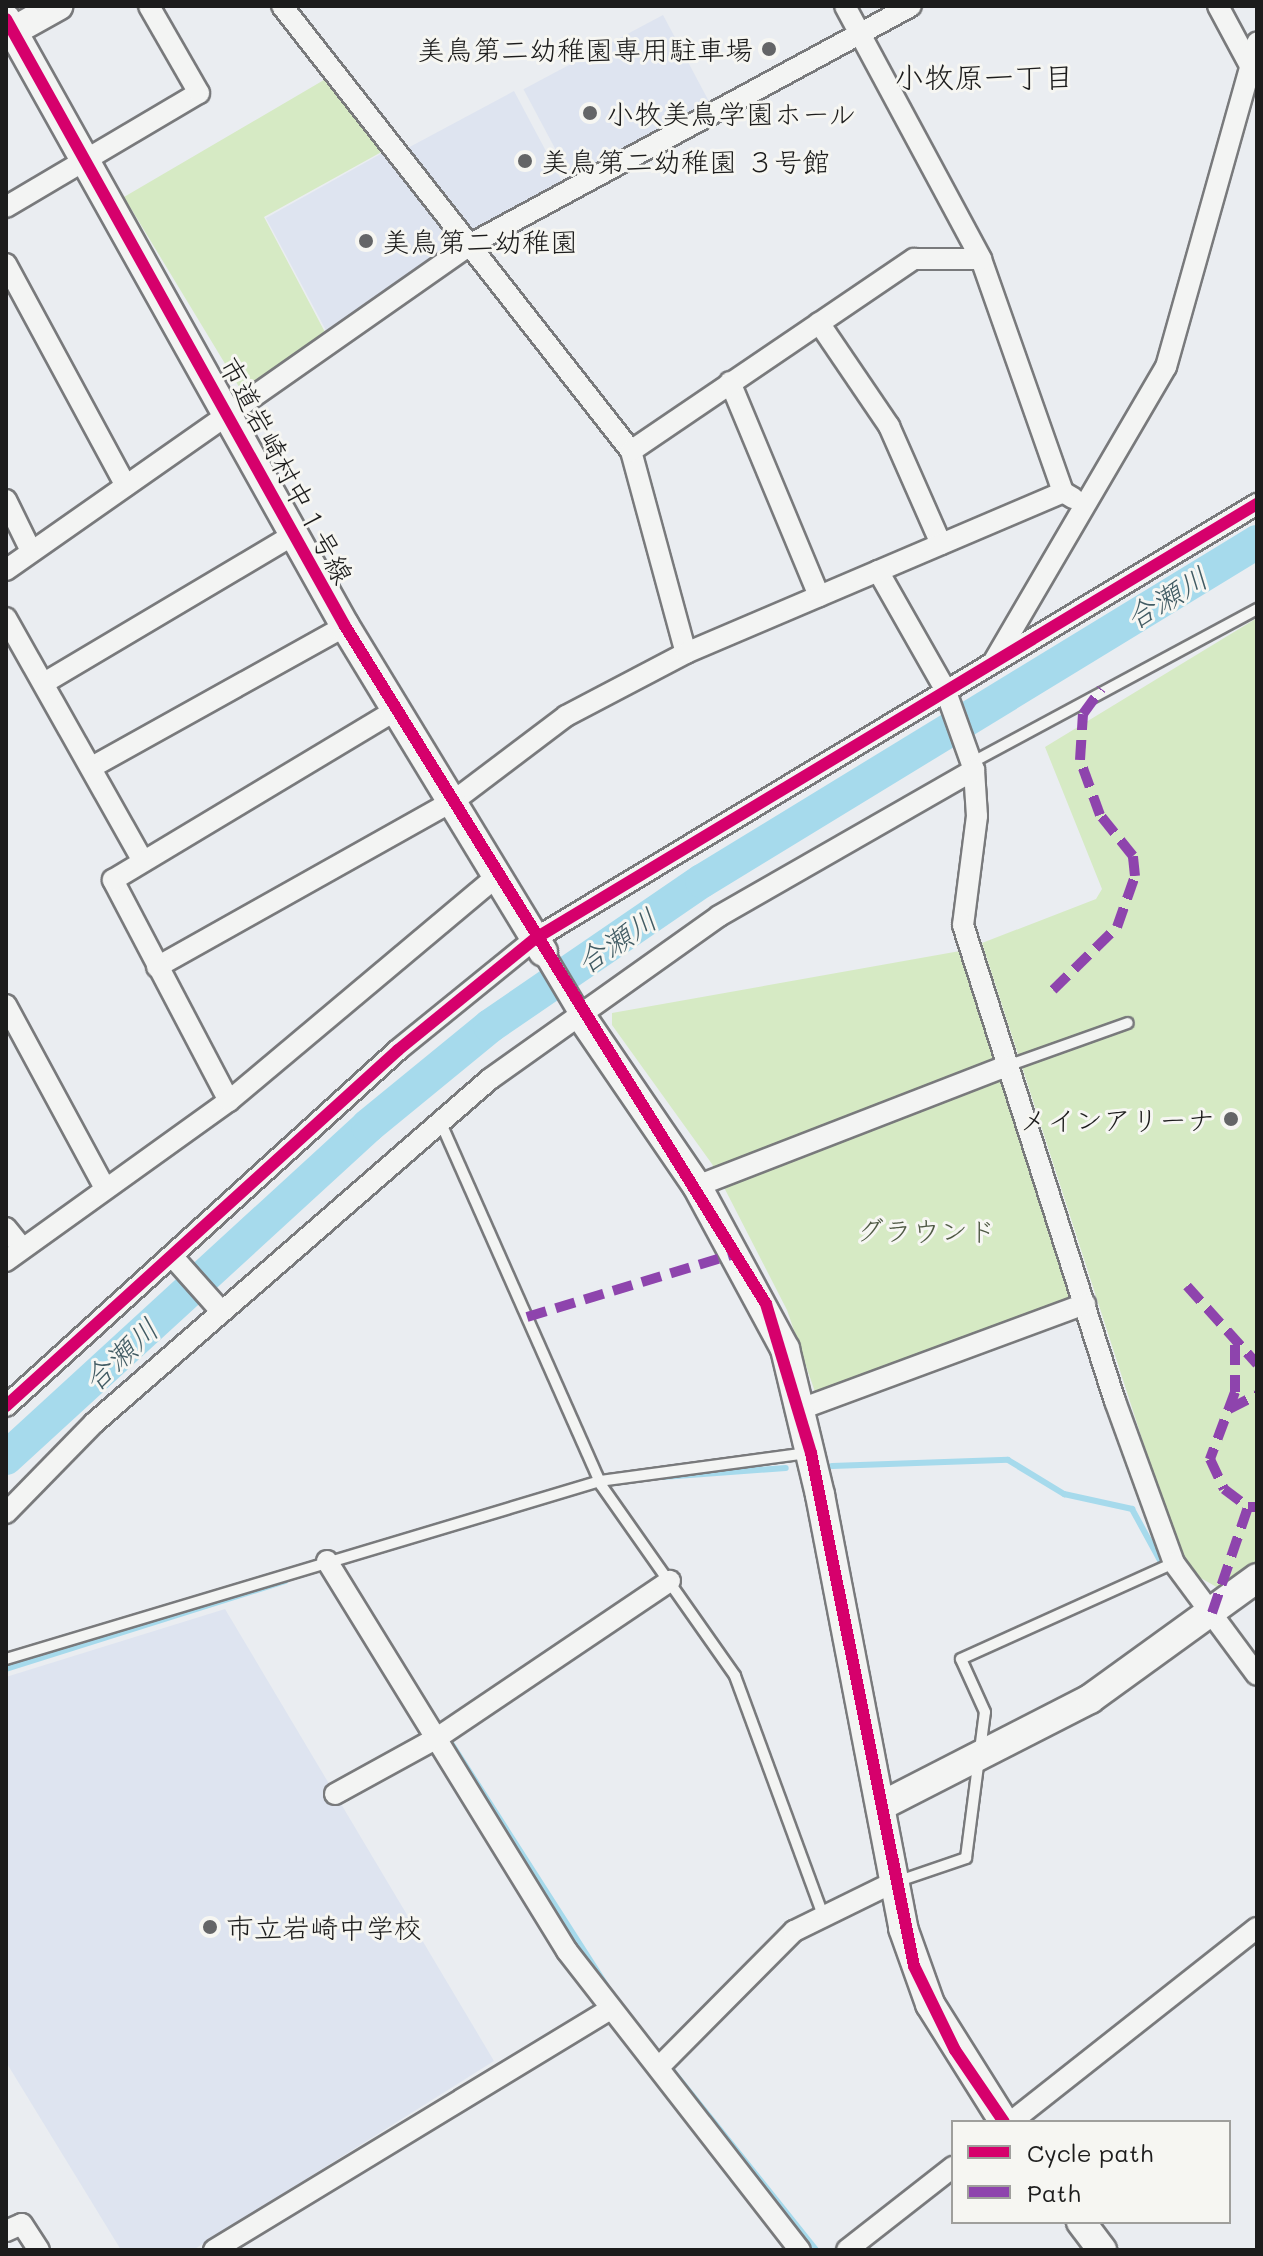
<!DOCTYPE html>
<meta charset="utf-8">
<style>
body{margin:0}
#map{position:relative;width:1263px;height:2256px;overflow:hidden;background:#eaedf1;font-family:Mali,"Klee One",sans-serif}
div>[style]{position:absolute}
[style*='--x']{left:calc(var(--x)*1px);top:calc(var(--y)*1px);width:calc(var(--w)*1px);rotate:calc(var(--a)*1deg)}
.built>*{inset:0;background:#dee4f0;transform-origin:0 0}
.green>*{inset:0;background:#d6eac4}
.stream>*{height:6px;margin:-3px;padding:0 3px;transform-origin:3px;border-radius:3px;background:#a6daec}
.river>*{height:34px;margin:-17px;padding:0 17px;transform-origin:17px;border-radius:17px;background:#a6daec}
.roads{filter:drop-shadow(2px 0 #797a7c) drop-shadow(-2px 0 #797a7c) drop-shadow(0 2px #797a7c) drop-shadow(0 -2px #797a7c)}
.lane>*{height:10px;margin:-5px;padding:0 5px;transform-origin:5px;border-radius:5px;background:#f3f4f3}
.street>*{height:20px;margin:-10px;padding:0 10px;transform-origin:10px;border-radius:10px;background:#f3f4f3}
.secondary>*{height:28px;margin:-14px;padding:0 14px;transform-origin:14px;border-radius:14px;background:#f3f4f3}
.quiet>*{height:10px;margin-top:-5px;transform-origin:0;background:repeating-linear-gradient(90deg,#8e44ad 0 20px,transparent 0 30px)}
.cycleway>*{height:12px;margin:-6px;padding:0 6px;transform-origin:6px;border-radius:6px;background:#d6006c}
.dots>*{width:22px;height:22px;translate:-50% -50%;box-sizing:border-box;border:4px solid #f6f6f2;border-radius:50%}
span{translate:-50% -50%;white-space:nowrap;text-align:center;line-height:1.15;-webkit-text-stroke:6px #f6f6f2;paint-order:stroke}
.poi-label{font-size:28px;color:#1c1c1c}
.right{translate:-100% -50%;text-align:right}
.left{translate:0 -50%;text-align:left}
.street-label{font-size:28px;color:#1c1c1c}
.park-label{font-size:28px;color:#4f5944}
.neighbourhood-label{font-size:30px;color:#1c1c1c}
.water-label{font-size:30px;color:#425c64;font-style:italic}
.frame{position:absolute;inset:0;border:8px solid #1c1c1c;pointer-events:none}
.legend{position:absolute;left:951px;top:2120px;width:280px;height:104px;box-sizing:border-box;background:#f6f6f2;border:2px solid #9f9f9c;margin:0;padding:10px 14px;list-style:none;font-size:24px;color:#1c1c1c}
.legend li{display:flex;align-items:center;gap:16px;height:40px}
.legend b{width:40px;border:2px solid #9f9f9c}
</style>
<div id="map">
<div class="built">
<i style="left:663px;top:15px;width:103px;height:158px;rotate:62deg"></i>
<i style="clip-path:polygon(514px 91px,564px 185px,472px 234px,404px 150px)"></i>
<i style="clip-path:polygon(386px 151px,453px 246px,329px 336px,266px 218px)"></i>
<i style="clip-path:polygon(225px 1609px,494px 2061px,193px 2250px,121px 2250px,6px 2062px,6px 1677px)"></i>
</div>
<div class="green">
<i style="clip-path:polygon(329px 77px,385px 150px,264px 217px,327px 336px,244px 395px,124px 197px)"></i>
<i style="clip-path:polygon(1257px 618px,1257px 1562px,1222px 1590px,1197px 1576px,1175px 1541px,982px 943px,1096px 899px,1102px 889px,1045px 747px)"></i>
<i style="clip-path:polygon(960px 951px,1075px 1299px,815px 1392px,787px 1310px,712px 1164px,612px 1025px,612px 1013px)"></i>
</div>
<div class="stream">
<i style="--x:832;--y:1466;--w:176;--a:-2"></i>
<i style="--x:1008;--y:1460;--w:66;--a:31.3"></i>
<i style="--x:1064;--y:1494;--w:70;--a:12.4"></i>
<i style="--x:1132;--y:1509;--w:63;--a:61.4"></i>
<i style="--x:663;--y:1477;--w:123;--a:-4.2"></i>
<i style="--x:6;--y:1669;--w:293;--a:-17.5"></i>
<i style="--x:446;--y:1735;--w:300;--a:57.4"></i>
<i style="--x:672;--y:2070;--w:231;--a:51.3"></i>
</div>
<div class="river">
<i style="--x:6;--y:1458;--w:491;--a:-42.5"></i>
<i style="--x:368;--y:1126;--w:158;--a:-39.3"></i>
<i style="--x:490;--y:1026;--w:257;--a:-34.4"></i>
<i style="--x:702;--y:881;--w:650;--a:-31.42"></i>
</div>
<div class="roads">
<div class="lane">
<i style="--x:971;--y:763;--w:325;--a:-28.3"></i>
<i style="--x:1007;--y:1066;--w:128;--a:-19.6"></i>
<i style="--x:440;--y:1121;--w:398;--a:66.1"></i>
<i style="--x:601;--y:1485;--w:233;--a:54.9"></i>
<i style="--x:735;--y:1676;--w:255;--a:69.8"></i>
<i style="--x:6;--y:1659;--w:620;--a:-16.68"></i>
<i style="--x:600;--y:1481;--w:210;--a:-7.7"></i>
<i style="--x:896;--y:1882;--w:74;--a:-18.9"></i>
<i style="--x:966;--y:1858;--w:147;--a:-82.6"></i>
<i style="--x:985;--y:1712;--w:58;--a:-114.4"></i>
<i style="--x:961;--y:1659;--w:234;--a:-24.3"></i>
</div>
<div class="street">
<i style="--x:282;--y:6;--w:566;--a:51.89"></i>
<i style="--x:631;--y:451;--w:209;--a:74.8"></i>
<i style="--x:845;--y:6;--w:287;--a:61.7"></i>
<i style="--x:981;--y:259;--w:247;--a:70.6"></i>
<i style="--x:1063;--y:492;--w:12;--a:31"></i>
<i style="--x:1218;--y:6;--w:74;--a:61.7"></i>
<i style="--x:6;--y:207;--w:224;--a:-30.6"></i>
<i style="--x:199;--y:93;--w:100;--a:-119.9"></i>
<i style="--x:6;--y:264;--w:252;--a:61.6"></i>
<i style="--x:819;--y:323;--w:125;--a:55.8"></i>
<i style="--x:889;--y:426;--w:129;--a:66.2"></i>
<i style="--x:730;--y:382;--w:232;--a:67.4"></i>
<i style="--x:631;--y:451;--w:342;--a:-34.2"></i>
<i style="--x:914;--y:259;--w:67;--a:0"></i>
<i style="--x:6;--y:500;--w:57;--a:63.9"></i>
<i style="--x:6;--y:570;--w:568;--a:-35.03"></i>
<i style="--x:471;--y:244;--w:500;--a:-28.41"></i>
<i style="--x:878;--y:571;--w:136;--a:60.4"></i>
<i style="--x:945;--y:689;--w:86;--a:70.3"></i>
<i style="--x:974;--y:770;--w:46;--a:86.3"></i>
<i style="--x:977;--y:816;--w:110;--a:97.3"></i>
<i style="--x:963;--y:925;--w:500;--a:72.3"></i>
<i style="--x:1115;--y:1401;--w:172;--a:70"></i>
<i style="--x:1174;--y:1563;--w:139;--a:53.5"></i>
<i style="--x:6;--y:618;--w:279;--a:60.6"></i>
<i style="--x:994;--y:661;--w:341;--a:-59.7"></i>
<i style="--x:1166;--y:367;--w:337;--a:-74.3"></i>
<i style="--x:44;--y:683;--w:290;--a:-30.7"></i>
<i style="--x:92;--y:767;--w:290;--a:-29.1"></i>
<i style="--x:543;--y:952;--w:74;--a:59.3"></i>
<i style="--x:157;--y:967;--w:342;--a:-29.3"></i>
<i style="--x:455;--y:800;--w:139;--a:-37.1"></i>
<i style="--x:566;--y:716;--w:136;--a:-27.7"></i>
<i style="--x:686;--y:653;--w:410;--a:-23.1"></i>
<i style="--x:6;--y:1005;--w:206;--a:61.6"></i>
<i style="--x:229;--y:1101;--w:250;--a:-117.7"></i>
<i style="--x:113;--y:880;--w:330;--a:-31"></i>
<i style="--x:697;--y:1186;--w:332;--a:-21.2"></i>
<i style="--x:6;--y:1228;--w:26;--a:51"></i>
<i style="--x:172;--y:1256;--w:74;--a:48.3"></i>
<i style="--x:6;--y:1261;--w:274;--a:-35.7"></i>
<i style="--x:229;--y:1101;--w:349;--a:-40"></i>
<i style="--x:6;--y:1406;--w:530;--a:-42.24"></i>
<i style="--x:398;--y:1050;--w:178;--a:-39.1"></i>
<i style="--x:536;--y:938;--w:842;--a:-31.05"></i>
<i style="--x:801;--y:1409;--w:303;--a:-20.3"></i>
<i style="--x:6;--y:1513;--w:126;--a:-45.6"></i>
<i style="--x:94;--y:1423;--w:525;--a:-40.98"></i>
<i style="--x:490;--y:1079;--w:281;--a:-35.4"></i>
<i style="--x:719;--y:916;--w:294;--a:-29.8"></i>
<i style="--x:327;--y:1561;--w:458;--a:58.4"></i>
<i style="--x:567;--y:1951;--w:379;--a:52.1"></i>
<i style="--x:335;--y:1794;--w:116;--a:-28.8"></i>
<i style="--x:437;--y:1738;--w:281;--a:-34"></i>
<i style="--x:659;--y:2067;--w:192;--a:-45.2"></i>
<i style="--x:794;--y:1931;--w:111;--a:-26.1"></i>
<i style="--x:1011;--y:2122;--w:313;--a:-38.3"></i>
<i style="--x:6;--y:2231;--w:17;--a:-24"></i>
<i style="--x:22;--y:2224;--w:31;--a:57"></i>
<i style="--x:214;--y:2250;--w:464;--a:-31.3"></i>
<i style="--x:847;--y:2250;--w:135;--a:-38.1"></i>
</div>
<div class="secondary">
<i style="--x:6;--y:19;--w:695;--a:60.82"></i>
<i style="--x:345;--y:626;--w:381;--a:58.7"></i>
<i style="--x:6;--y:35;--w:60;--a:-29.1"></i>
<i style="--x:581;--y:1016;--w:206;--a:55.7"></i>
<i style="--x:697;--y:1186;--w:185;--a:61.6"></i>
<i style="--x:785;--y:1349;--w:150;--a:76.5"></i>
<i style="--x:820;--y:1495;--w:441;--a:79.1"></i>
<i style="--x:903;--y:1928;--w:81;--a:70.4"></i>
<i style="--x:930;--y:2004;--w:139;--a:57.9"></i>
<i style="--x:881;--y:1806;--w:235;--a:-27.1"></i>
<i style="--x:1090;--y:1699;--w:206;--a:-35.9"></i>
<i style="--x:1081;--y:2222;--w:35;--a:53"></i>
</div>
</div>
<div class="quiet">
<i style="--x:1053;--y:990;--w:90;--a:-44.5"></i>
<i style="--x:1117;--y:927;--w:54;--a:-70.6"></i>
<i style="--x:1135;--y:876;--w:20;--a:-96"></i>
<i style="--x:1133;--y:856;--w:53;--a:-128.8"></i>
<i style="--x:1100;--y:815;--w:59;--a:-110"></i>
<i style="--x:1080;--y:760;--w:46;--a:-86.3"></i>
<i style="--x:1083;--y:714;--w:31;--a:-54"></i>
<i style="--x:1187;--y:1286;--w:105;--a:48.1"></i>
<i style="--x:527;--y:1317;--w:220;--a:-16.9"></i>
<i style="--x:1235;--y:1345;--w:47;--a:90"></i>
<i style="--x:1235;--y:1392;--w:72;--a:110.5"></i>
<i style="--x:1210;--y:1459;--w:33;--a:65"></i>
<i style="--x:1224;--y:1489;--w:30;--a:37"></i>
<i style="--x:1229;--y:1409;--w:31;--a:-27"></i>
<i style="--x:1212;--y:1613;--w:112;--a:-71.2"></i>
<i style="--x:1248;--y:1507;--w:8;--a:0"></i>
</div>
<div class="cycleway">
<i style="--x:6;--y:19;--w:695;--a:60.82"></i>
<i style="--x:345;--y:626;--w:798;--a:58.16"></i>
<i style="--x:766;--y:1304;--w:156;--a:73.2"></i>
<i style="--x:811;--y:1453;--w:523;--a:78.65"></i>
<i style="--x:914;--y:1966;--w:93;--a:64"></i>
<i style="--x:955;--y:2050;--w:87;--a:55.8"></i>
<i style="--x:6;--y:1406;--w:530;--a:-42.24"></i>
<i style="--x:398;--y:1050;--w:178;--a:-39.1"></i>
<i style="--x:536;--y:938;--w:842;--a:-31.05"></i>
</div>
<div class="dots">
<i style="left:769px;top:49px;background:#646567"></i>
<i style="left:590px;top:113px;background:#646567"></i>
<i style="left:525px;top:161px;background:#646567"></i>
<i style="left:366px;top:241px;background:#646567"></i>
<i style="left:1231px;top:1119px;background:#646567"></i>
<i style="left:210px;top:1927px;background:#646567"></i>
</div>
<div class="poi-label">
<span class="right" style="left:753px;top:49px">美鳥第二幼稚園専用駐車場</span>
<span class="left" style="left:606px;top:113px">小牧美鳥学園ホール</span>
<span class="left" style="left:541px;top:161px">美鳥第二幼稚園 ３号館</span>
<span class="left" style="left:382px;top:241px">美鳥第二幼稚園</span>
<span class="right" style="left:1215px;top:1119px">メインアリーナ</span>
<span class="left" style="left:226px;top:1927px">市立岩崎中学校</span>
</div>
<div class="street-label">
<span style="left:287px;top:470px;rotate:62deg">市道岩崎村中１号線</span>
</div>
<div class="park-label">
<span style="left:926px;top:1230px">グラウンド</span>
</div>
<div class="neighbourhood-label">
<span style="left:984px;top:76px">小牧原一丁目</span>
</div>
<div class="water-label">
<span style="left:1166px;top:597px;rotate:-31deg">合瀬川</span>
<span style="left:616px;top:940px;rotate:-34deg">合瀬川</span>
<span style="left:120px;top:1354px;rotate:-43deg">合瀬川</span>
</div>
<div class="frame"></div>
<ul class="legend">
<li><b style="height:10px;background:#d6006c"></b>Cycle path</li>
<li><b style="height:10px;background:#8e44ad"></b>Path</li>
</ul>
</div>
